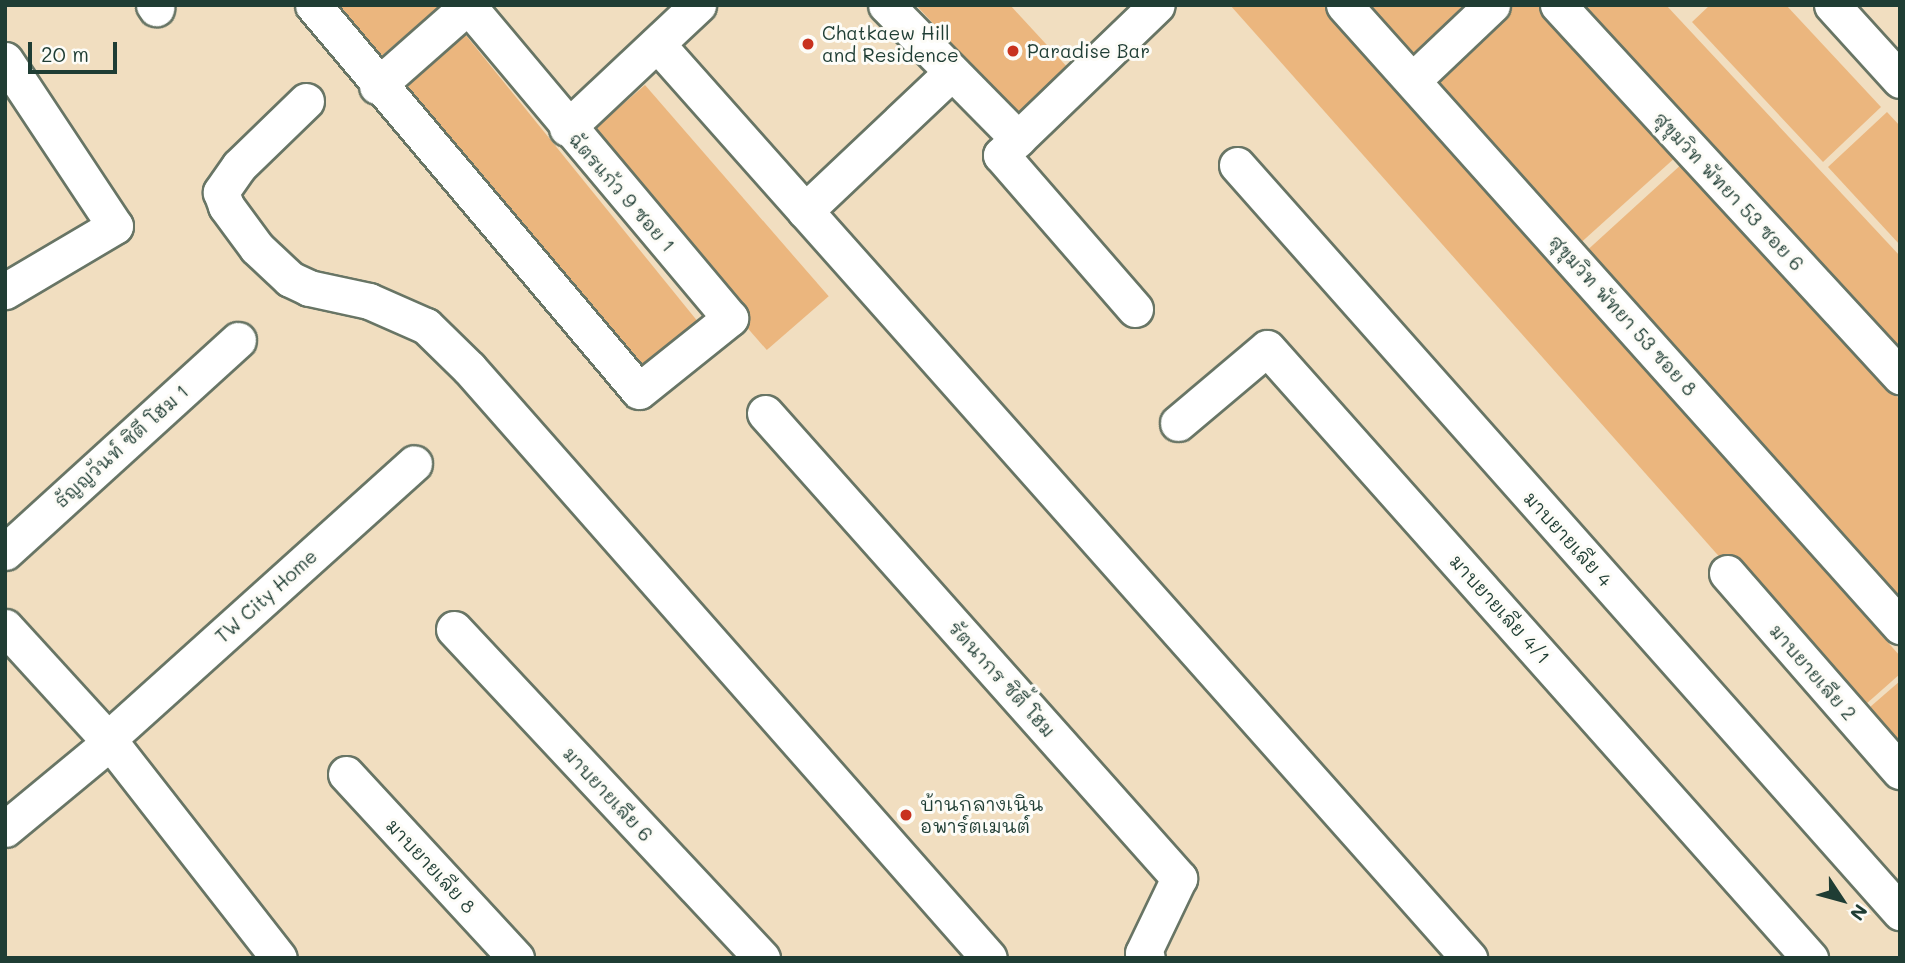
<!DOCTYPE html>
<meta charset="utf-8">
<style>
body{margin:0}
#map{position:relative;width:1905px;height:963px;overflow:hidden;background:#f1dec0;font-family:Mali,"Playpen Sans Thai",sans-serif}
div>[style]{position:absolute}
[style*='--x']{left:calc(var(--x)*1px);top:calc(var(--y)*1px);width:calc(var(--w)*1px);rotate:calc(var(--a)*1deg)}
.building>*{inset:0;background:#ebb67e;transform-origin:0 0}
.roads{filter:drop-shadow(2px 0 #687565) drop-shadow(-2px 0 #687565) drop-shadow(0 2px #687565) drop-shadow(0 -2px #687565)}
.minor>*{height:35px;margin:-17.5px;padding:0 17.5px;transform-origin:17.5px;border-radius:17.5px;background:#fff}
.dots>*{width:19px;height:19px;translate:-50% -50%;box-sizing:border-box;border:4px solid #fdfcf7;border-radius:50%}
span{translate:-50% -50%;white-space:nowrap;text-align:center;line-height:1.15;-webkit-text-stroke:6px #fdfcf7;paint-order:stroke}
.poi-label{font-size:19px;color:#1f3d34}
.left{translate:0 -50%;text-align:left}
.street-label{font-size:19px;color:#1f3d34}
.frame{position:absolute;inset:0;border:7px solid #1f3d34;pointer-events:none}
.north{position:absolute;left:1807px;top:865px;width:70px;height:70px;-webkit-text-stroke:5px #fdfcf7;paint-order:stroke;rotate:126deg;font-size:19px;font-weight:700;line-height:28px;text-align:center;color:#1f3d34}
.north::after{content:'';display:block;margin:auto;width:24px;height:32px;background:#1f3d34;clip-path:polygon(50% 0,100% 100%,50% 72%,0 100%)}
.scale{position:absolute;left:28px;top:42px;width:89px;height:32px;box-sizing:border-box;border:4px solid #1f3d34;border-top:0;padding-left:9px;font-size:21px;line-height:24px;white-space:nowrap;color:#1f3d34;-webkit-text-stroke:5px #fdfcf7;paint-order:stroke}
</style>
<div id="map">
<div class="building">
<i style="clip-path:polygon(327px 5px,442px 5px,374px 62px)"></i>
<i style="clip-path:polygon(916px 5px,1010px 5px,1069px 69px,1019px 116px)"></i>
<i style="clip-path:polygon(1230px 5px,1324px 5px,1900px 656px,1900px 674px,1857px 712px)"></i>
<i style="clip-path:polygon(1358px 5px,1470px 5px,1409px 61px)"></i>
<i style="clip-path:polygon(1514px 5px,1541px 5px,1677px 156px,1576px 247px,1428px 84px)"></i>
<i style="clip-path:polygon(1579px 5px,1666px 5px,1900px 256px,1900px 350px)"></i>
<i style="clip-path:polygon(1710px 5px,1786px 5px,1881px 107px,1823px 162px,1692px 22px)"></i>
<i style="left:460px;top:28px;width:379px;height:85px;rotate:51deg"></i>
<i style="left:645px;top:85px;width:280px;height:82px;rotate:49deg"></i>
<i style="clip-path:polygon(1887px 112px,1900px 126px,1900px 245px,1828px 167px)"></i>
<i style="clip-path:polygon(1684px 162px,1900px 400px,1900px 607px,1582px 255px)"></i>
<i style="clip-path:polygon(1900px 681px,1900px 757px,1862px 714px)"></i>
</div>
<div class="roads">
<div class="minor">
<i style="--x:154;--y:5;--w:4;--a:56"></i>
<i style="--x:313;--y:5;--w:505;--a:49.82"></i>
<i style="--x:639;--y:391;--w:117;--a:-38.7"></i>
<i style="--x:730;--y:318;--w:407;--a:-130"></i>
<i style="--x:886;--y:5;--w:188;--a:45.4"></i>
<i style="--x:1344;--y:5;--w:834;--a:48.16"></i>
<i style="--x:1558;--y:5;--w:505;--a:47.33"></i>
<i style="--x:1832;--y:5;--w:101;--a:47.8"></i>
<i style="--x:657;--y:44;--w:1223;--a:48.38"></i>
<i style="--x:5;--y:60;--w:199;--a:56.5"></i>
<i style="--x:115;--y:226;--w:128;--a:149.4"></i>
<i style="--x:1413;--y:80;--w:109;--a:-43.5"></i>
<i style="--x:377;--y:86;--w:123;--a:-41.4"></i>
<i style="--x:306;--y:101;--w:93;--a:135.9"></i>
<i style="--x:239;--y:166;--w:32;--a:125"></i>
<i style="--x:221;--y:192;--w:15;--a:70"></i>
<i style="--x:226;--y:206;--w:52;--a:53.6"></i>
<i style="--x:257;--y:248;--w:45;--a:43.2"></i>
<i style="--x:290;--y:279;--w:21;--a:25"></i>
<i style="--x:309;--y:288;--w:61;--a:12.2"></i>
<i style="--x:369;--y:301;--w:62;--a:23.7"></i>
<i style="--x:426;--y:326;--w:60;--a:44.3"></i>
<i style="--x:469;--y:368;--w:786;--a:48.61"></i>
<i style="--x:567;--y:128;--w:180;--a:-43.2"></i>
<i style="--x:1237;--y:165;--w:999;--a:48.41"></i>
<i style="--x:805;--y:211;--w:202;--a:-43.4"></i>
<i style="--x:1135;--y:309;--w:204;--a:-131"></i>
<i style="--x:1001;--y:155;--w:216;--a:-43.9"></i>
<i style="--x:765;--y:413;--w:623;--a:48.32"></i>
<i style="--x:1179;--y:878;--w:83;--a:115.6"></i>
<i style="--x:1143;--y:953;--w:6;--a:51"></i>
<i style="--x:1178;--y:423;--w:116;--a:-40.1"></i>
<i style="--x:1267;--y:348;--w:817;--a:48.33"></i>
<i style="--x:5;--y:552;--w:315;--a:-42.3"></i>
<i style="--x:1727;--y:573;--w:263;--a:48.9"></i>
<i style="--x:5;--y:627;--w:139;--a:47.6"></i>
<i style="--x:454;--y:629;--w:451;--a:46.9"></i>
<i style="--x:119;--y:729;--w:397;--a:-42"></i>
<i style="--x:118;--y:752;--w:261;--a:52"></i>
<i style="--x:346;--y:774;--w:251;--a:47.3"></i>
<i style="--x:5;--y:829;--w:121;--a:-39.6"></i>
</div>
</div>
<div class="dots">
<i style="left:808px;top:44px;background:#c8321e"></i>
<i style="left:1013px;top:51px;background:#c8321e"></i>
<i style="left:906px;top:815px;background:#c8321e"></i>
</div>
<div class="poi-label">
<span class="left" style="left:822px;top:44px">Chatkaew Hill<br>and Residence</span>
<span class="left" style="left:1027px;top:51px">Paradise Bar</span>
<span class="left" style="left:920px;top:815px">บ้านกลางเนิน<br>อพาร์ตเมนต์</span>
</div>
<div class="street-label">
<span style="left:1729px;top:191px;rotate:47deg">สุขุมวิท พัทยา 53 ซอย 6</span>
<span style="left:622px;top:192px;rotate:49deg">ฉัตรแก้ว 9 ซอย 1</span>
<span style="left:1623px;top:315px;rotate:48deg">สุขุมวิท พัทยา 53 ซอย 8</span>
<span style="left:121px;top:446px;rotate:-42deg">ธัญญวันท์ ซิตี โฮม 1</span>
<span style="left:1568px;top:539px;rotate:48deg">มาบยายเลีย 4</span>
<span style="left:266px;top:596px;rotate:-42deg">TW City Home</span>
<span style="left:1500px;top:609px;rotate:48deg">มาบยายเลีย 4/1</span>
<span style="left:1813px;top:672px;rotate:49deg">มาบยายเลีย 2</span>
<span style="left:1002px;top:679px;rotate:48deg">รัตนากร ซิตี้ โฮม</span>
<span style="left:608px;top:794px;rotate:47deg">มาบยายเลีย 6</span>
<span style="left:431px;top:866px;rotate:47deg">มาบยายเลีย 8</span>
</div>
<div class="frame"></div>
<div class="north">N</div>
<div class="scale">20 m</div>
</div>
